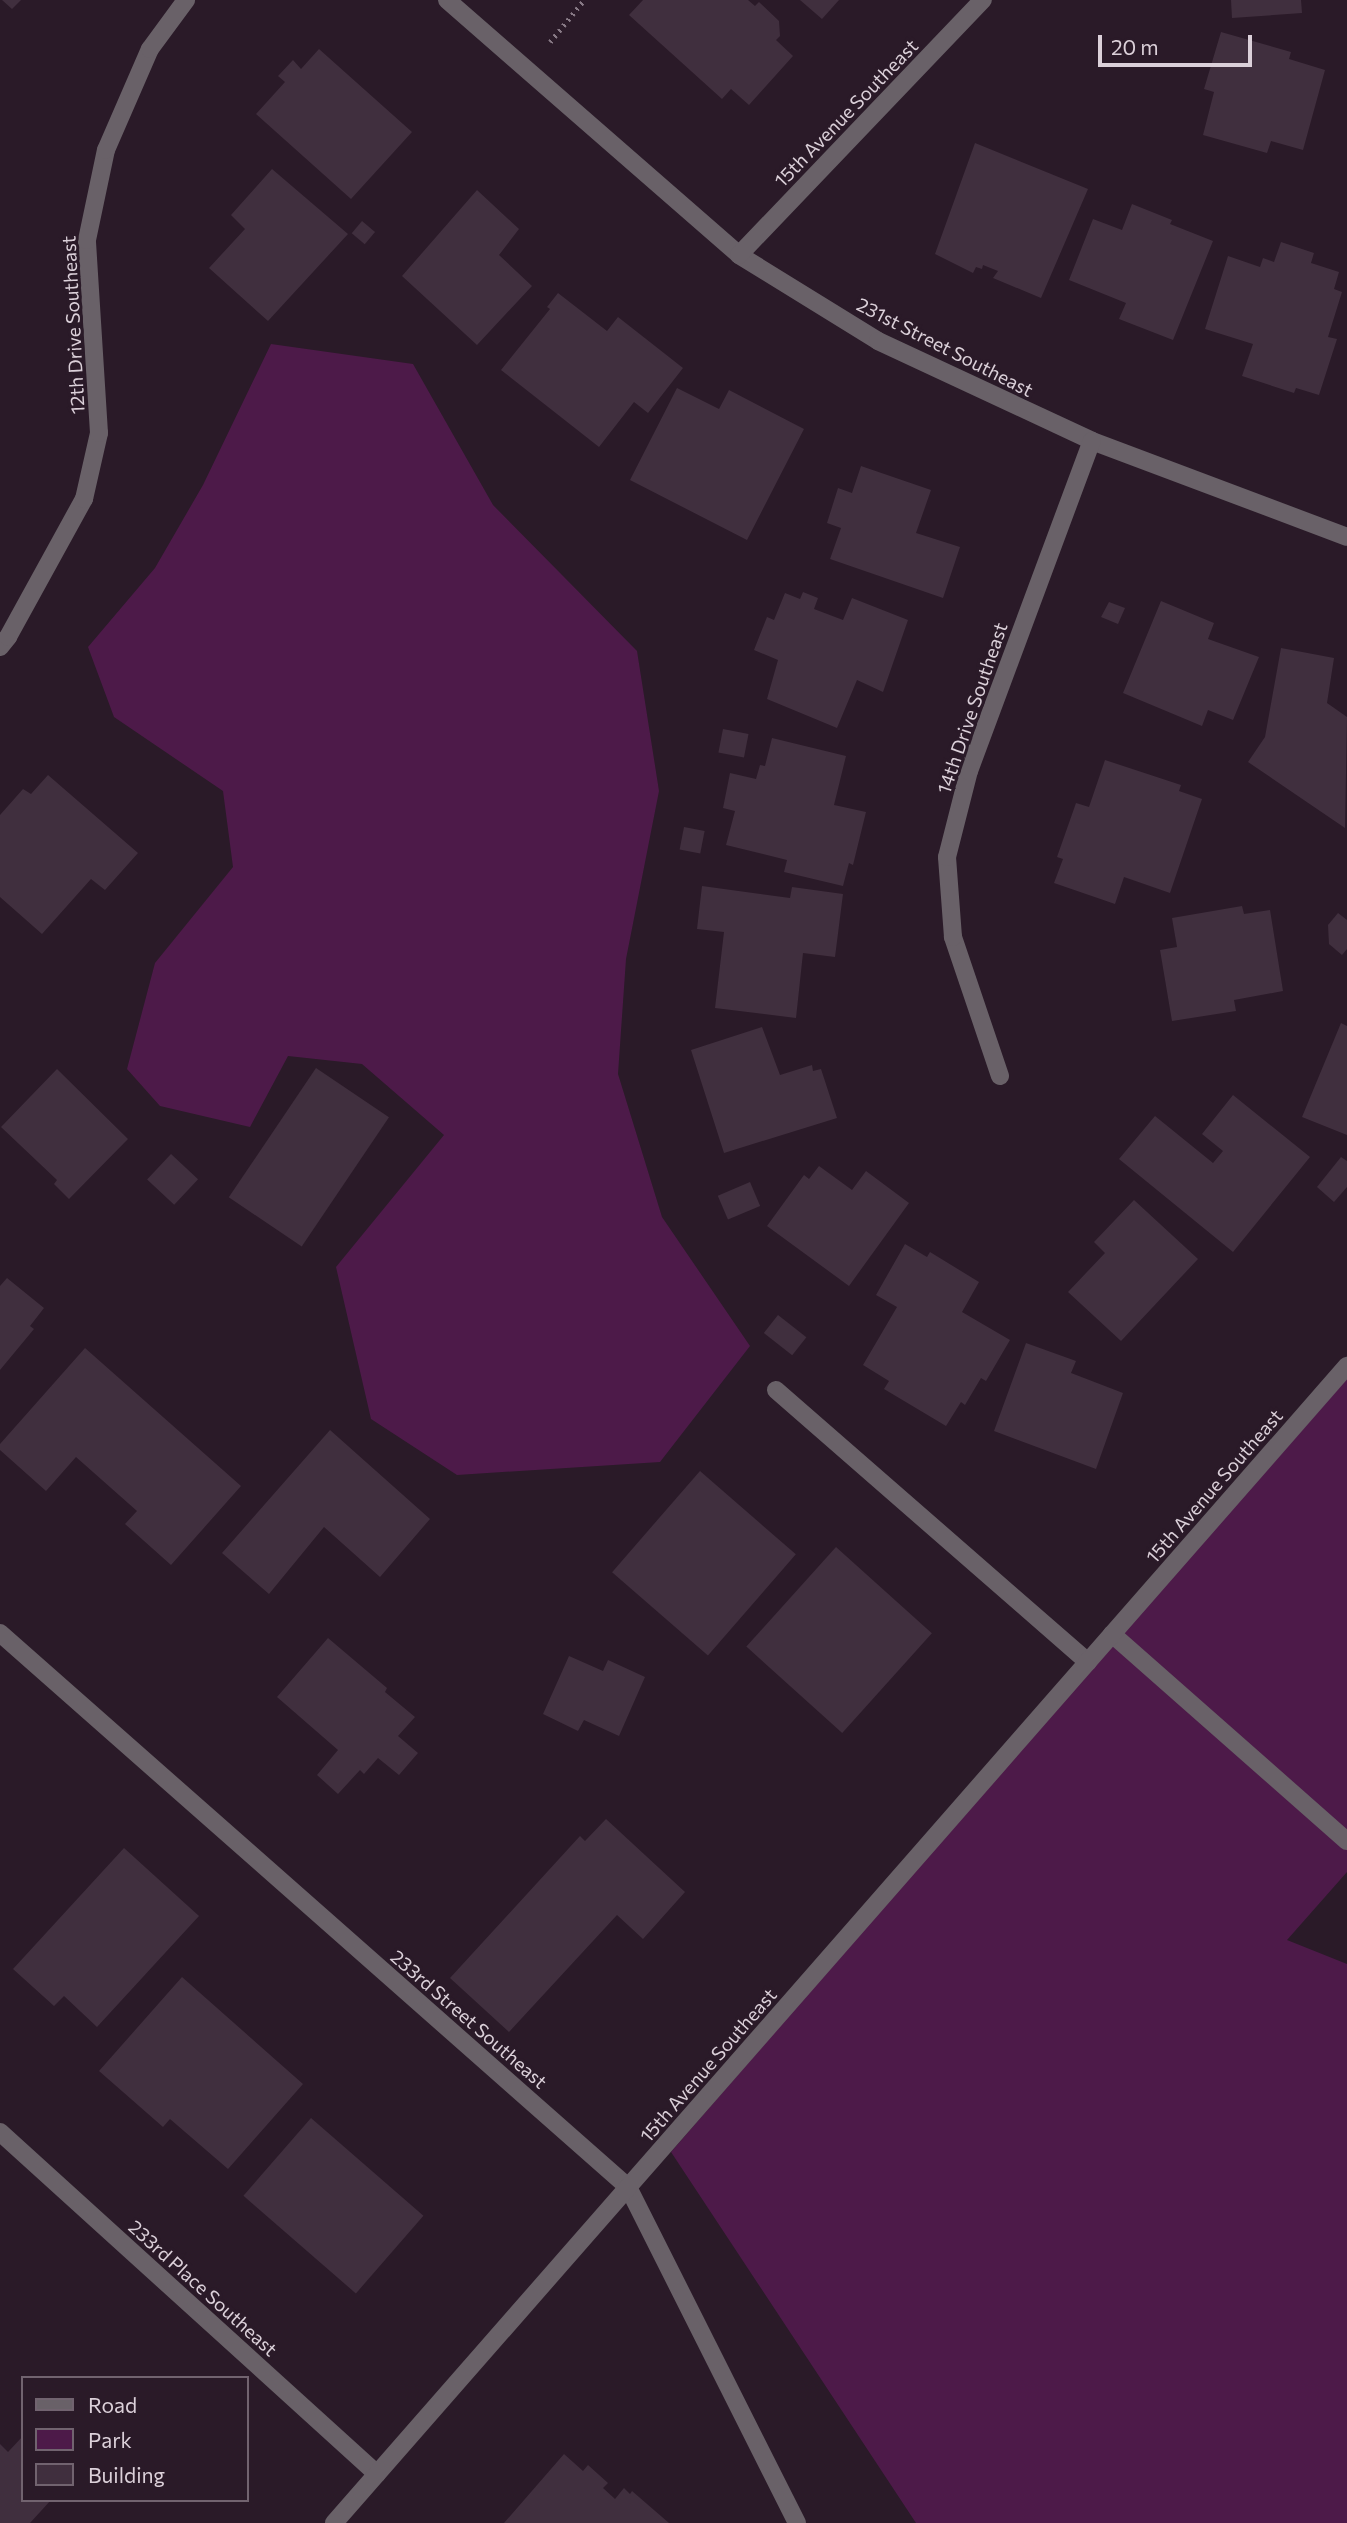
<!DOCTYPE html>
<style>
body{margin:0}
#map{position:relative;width:1347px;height:2523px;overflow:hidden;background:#2a1a28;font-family:Commissioner,sans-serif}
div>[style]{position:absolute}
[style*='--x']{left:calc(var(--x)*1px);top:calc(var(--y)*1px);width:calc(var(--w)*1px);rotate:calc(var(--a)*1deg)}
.green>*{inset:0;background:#4d1a49}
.building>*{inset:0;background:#402f3e;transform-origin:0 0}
.path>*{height:4.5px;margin-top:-2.25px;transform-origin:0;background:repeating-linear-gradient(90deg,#877985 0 2px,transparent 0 7px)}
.minor>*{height:18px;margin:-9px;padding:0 9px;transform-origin:9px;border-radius:9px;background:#696168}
span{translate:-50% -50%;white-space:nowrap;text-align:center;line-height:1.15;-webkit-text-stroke:6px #2a1a28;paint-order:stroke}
.street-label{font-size:19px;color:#dbd0d9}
.legend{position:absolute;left:21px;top:2376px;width:228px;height:126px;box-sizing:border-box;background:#2a1a28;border:2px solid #71636f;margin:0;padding:9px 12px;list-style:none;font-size:21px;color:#dbd0d9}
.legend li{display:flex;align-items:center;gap:14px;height:35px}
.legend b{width:35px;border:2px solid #71636f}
.scale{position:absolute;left:1098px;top:35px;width:154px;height:32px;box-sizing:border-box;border:4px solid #dbd0d9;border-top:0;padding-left:9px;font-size:21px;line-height:24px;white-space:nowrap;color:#dbd0d9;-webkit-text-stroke:5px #2a1a28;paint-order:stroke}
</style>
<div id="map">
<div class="green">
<i style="clip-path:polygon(271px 344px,413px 364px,493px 505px,637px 651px,659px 791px,626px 959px,618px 1074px,662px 1217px,750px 1346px,660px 1462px,457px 1475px,371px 1419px,336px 1267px,444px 1135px,362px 1064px,288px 1056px,250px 1127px,160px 1106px,127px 1069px,155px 963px,233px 867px,223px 791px,114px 717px,88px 647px,155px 568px,203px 485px)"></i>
<i style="clip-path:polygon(1347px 1372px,1347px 1872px,1287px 1940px,1347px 1964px,1347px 2523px,916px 2523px,671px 2152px)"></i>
</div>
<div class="building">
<i style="clip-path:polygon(2px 0,21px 0,12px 9px)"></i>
<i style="clip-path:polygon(643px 0,748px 0,755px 6px,759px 2px,779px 21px,780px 36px,776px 40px,793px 56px,749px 105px,731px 89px,722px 99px,629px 15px)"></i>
<i style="clip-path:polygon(800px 0,839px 0,822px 19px)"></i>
<i style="clip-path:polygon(1231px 0,1301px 0,1302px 13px,1232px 18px)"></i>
<i style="clip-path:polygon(1221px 32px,1291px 52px,1289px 59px,1325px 70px,1303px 150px,1271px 141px,1267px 153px,1203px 135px,1214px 92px,1204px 89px)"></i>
<i style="clip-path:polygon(319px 49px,412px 132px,351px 199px,256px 114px,285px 82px,278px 76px,293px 60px,301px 69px)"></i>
<i style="clip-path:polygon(975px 143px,1088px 189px,1041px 298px,993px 278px,998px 271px,983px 265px,982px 269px,976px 267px,973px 273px,935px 254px)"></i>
<i style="clip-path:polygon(272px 169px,348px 234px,268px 321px,209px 268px,245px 229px,231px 215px)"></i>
<i style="clip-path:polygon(477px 190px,519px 229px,499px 255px,532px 286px,477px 345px,402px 276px)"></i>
<i style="clip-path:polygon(1132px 204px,1172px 220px,1170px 224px,1213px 241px,1173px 340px,1119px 319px,1126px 303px,1069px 280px,1093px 219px,1122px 230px)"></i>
<i style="left:362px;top:221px;width:17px;height:16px;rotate:40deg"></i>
<i style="clip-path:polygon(1281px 242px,1314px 253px,1311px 263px,1339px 272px,1334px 289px,1342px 292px,1328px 337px,1337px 339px,1319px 395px,1296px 388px,1294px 393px,1242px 376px,1253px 344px,1205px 329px,1228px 256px,1260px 267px,1263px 258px,1274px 262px)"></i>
<i style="clip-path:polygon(558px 293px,607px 331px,618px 317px,683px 368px,648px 413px,634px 402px,599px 447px,501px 370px,550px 309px,547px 307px)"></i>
<i style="clip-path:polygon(677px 388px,719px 409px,729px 390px,804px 429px,747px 540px,630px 480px)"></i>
<i style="clip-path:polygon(861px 466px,931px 490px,916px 533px,960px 547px,943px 598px,830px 559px,841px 528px,827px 523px,838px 488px,852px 493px)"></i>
<i style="clip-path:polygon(803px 592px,818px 598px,814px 609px,843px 620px,852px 598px,908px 620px,883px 692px,857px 680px,837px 728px,767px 699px,778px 660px,754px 650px,767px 617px,774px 620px,785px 593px,800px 599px)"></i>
<i style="clip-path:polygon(1161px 601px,1214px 623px,1208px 639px,1259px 657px,1233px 720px,1208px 710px,1202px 726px,1123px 693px)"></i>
<i style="clip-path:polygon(1109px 602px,1125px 608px,1118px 624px,1101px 617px)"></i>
<i style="clip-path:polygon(1281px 648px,1334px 658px,1327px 703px,1347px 717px,1345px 828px,1248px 762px,1265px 737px)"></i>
<i style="left:723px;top:729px;width:26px;height:24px;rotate:11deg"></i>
<i style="clip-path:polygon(772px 738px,846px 756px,834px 805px,866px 812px,853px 865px,849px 863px,843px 886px,784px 872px,787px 860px,726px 845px,735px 811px,723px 808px,730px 773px,756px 779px,760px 765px,765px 766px)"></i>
<i style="clip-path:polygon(1105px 760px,1181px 785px,1179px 791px,1202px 799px,1170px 893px,1124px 877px,1115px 904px,1054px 883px,1063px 859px,1057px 857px,1076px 803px,1089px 807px)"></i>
<i style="clip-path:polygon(48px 775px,138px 853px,105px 890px,91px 879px,42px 934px,0 897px,0 815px,23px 789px,31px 794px)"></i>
<i style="left:684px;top:827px;width:21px;height:23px;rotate:11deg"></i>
<i style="clip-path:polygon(702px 886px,790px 898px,792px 887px,843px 894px,835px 957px,803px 953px,796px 1018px,715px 1008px,724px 932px,697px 929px)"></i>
<i style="clip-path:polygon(1242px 906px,1244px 914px,1270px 910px,1283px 991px,1234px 1000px,1236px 1011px,1172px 1021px,1160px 950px,1177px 947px,1172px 918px)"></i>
<i style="clip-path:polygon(1338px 913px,1347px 920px,1347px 949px,1342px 955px,1329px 944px,1328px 925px)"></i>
<i style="clip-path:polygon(1341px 1023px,1347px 1026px,1347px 1135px,1302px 1117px)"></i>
<i style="clip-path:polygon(762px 1027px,780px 1075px,812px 1065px,813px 1071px,821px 1069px,837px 1118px,724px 1153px,691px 1050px)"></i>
<i style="left:316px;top:1068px;width:88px;height:156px;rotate:34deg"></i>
<i style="clip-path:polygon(57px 1069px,128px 1139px,69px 1199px,54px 1184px,57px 1180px,1px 1127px)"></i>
<i style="clip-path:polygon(1233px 1095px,1310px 1157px,1233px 1252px,1119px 1159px,1155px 1116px,1213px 1163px,1223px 1151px,1202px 1134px)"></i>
<i style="left:171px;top:1154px;width:37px;height:35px;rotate:43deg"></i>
<i style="clip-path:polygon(1341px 1157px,1347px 1161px,1347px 1187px,1334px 1202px,1317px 1187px)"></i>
<i style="clip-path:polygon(819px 1166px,852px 1190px,866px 1171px,909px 1203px,849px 1286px,767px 1226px,804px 1175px,809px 1179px)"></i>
<i style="left:750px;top:1182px;width:26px;height:35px;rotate:67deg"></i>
<i style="clip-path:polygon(1134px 1200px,1198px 1259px,1121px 1341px,1068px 1292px,1105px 1253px,1094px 1242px)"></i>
<i style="clip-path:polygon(905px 1244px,927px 1257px,930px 1252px,979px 1282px,962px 1312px,1010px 1340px,986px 1381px,981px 1378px,965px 1405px,961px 1402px,946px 1426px,884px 1389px,889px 1381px,863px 1365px,897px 1307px,876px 1295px)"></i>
<i style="clip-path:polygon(7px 1278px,44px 1308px,30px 1326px,34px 1329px,0 1370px,0 1286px)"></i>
<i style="left:778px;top:1315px;width:36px;height:23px;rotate:38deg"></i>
<i style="clip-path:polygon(1026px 1343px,1076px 1361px,1071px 1373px,1123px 1393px,1096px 1469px,994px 1431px)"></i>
<i style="clip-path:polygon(85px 1348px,241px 1486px,171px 1565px,125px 1524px,137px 1511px,76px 1457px,46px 1491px,0 1450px,0 1444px)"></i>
<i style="clip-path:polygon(330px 1430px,430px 1519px,380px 1577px,324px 1527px,269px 1594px,222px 1553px)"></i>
<i style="left:700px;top:1471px;width:127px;height:134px;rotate:41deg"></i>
<i style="left:836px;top:1547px;width:129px;height:134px;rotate:42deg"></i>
<i style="clip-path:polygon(328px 1638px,387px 1688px,385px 1692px,415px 1717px,398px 1736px,418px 1753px,399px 1775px,378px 1758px,364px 1774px,360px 1770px,338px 1794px,317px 1775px,338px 1750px,277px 1697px)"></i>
<i style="clip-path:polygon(569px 1656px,603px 1671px,608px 1660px,645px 1677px,619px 1736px,584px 1720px,578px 1731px,543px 1714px)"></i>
<i style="clip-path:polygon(606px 1819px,685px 1892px,643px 1939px,617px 1915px,509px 2032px,450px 1978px,580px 1836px,585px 1841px)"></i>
<i style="clip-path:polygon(124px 1848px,199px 1916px,97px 2027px,64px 1996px,54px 2006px,13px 1969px)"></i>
<i style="clip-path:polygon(182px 1977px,303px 2084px,228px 2169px,170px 2119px,163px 2127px,99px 2071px)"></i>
<i style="left:311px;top:2118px;width:149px;height:103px;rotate:41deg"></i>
<i style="clip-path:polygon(23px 2436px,23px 2500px,51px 2500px,30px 2523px,0 2523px,0 2444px,8px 2452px)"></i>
<i style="clip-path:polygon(564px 2454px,583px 2471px,588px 2465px,608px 2483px,603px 2488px,615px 2499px,624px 2488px,630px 2494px,632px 2491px,669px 2523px,504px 2523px)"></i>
</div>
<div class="path">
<i style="--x:550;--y:42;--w:54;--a:-51"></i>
</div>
<div class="minor">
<i style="--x:447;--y:0;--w:388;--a:41.1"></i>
<i style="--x:739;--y:255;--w:163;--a:31.7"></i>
<i style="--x:878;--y:341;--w:236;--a:25"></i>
<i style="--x:1092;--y:441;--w:272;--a:20.6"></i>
<i style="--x:739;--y:255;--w:353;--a:-46.3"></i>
<i style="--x:0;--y:647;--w:13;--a:-51"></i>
<i style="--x:8;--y:637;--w:158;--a:-61.2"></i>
<i style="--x:84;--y:499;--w:68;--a:-77.2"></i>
<i style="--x:99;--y:433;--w:193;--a:-93.6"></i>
<i style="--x:87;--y:240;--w:92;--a:-78.1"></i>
<i style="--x:106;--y:150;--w:110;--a:-66.5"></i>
<i style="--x:150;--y:49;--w:61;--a:-53.7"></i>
<i style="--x:1000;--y:1076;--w:147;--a:-108.7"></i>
<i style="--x:953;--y:937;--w:80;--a:-94.3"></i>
<i style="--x:947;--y:857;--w:89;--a:-75.7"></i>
<i style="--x:969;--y:771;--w:352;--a:-69.6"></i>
<i style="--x:776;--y:1390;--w:414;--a:41.1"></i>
<i style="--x:0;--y:1633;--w:837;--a:41.42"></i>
<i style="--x:628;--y:2187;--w:376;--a:63.3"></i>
<i style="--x:1112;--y:1634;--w:313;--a:41.4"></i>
<i style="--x:0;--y:2132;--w:509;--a:42.21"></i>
<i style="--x:334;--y:2523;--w:1538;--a:-48.8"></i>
</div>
<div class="street-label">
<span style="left:846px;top:113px;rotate:-46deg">15th Avenue Southeast</span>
<span style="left:73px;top:325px;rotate:-93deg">12th Drive Southeast</span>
<span style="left:945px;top:347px;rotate:27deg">231st Street Southeast</span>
<span style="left:972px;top:708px;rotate:-71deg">14th Drive Southeast</span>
<span style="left:1214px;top:1486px;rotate:-49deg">15th Avenue Southeast</span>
<span style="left:469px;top:2019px;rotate:41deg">233rd Street Southeast</span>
<span style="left:708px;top:2065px;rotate:-49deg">15th Avenue Southeast</span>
<span style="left:203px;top:2288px;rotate:42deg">233rd Place Southeast</span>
</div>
<ul class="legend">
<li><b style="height:9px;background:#696168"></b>Road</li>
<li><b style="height:19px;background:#4d1a49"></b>Park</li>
<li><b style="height:19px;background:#402f3e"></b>Building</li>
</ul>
<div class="scale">20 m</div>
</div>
